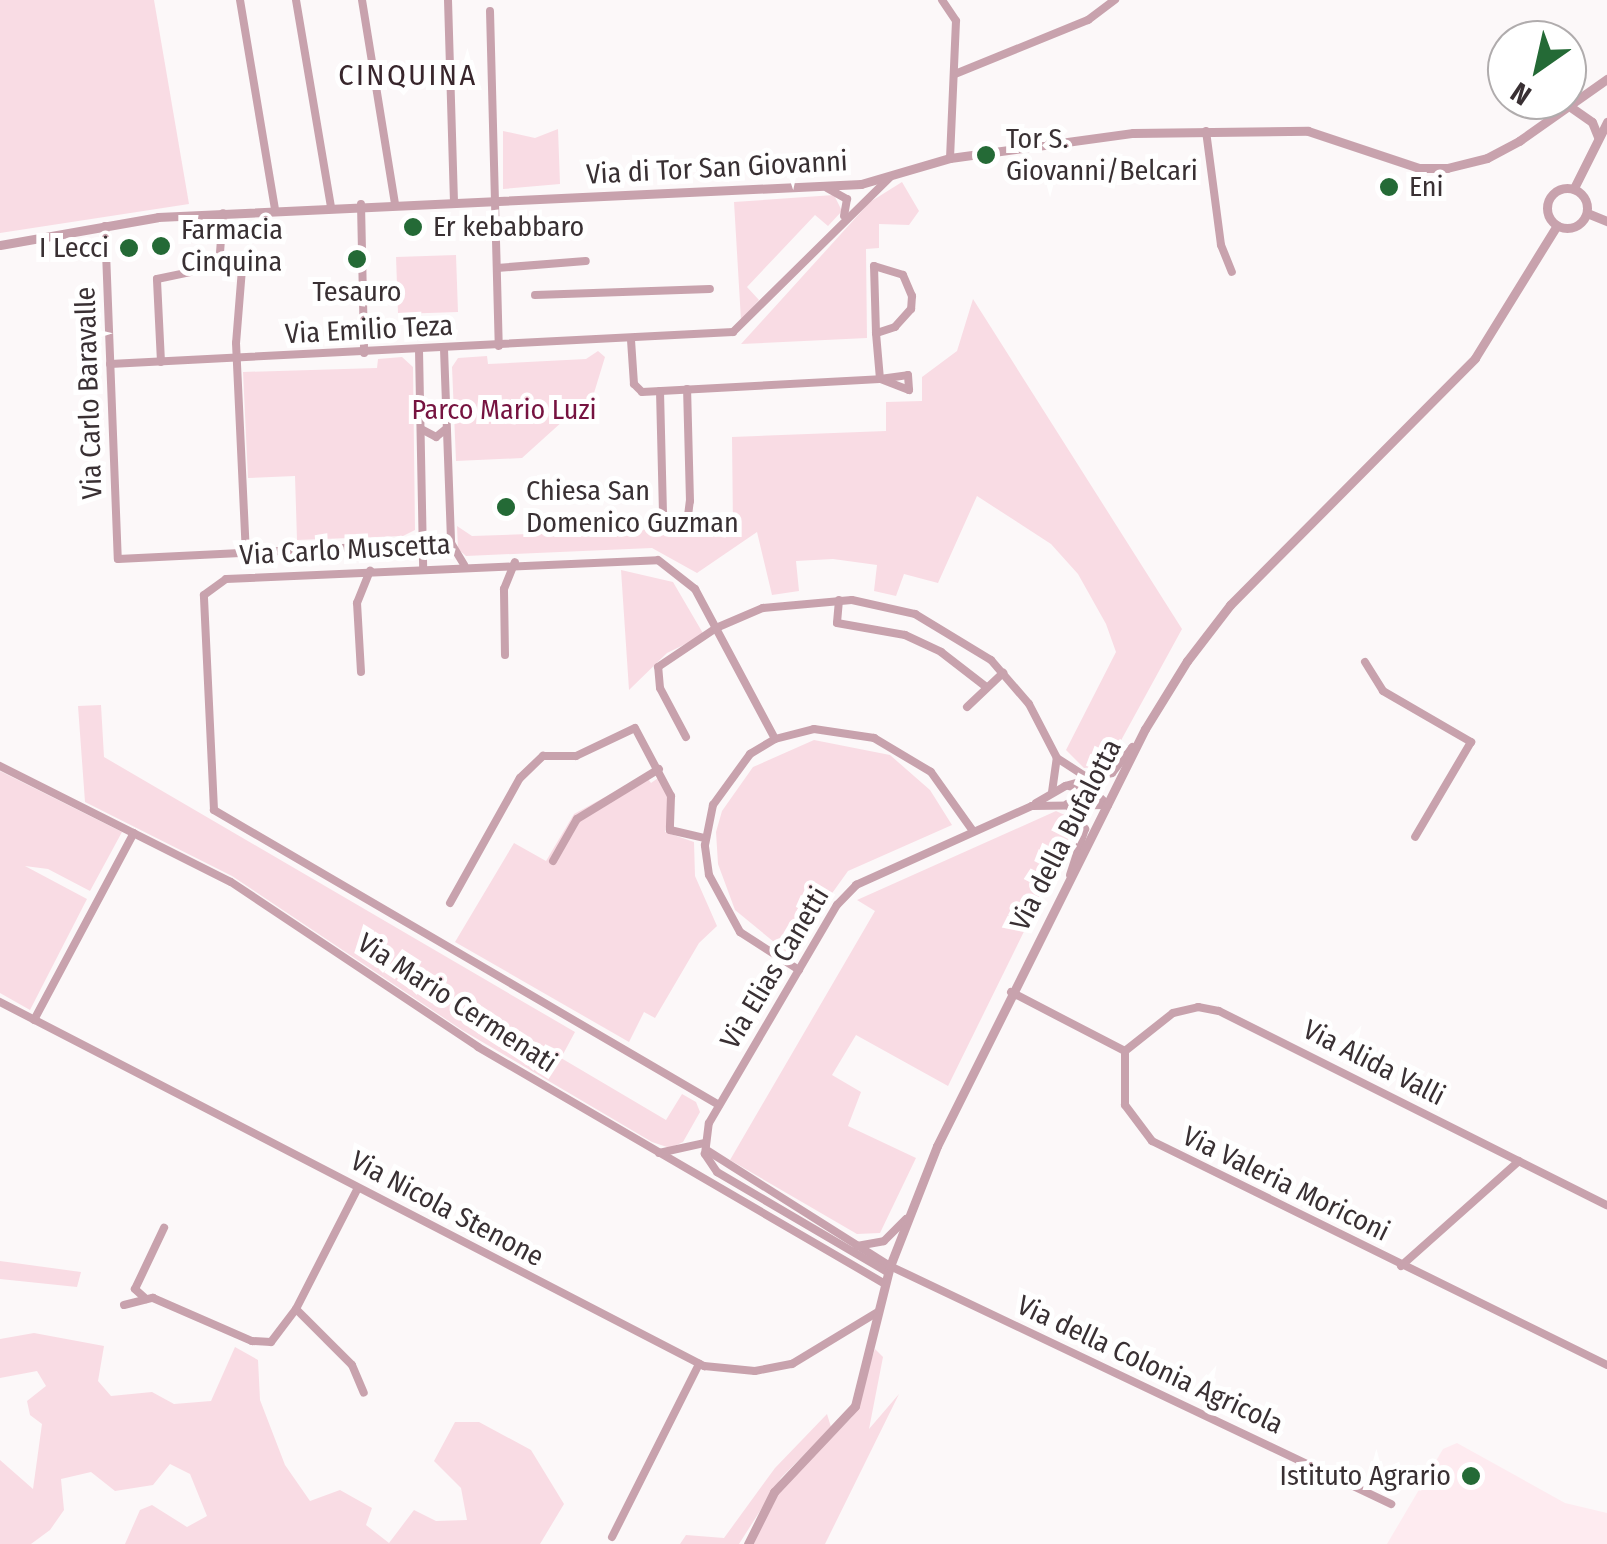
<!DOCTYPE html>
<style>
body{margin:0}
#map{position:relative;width:1607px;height:1544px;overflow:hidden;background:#fcf8f9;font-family:"Fira Sans Condensed",sans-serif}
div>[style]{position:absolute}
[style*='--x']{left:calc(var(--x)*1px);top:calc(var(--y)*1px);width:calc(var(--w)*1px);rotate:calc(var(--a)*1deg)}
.built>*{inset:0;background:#feebf0}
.green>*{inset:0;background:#f9dce4;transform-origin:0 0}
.minor>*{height:8px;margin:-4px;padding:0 4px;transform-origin:4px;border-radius:4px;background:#c8a2ad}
.tertiary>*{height:9px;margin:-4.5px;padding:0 4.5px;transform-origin:4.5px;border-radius:4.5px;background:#c8a2ad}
.tertiary>.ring{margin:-4.5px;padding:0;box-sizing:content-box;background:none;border:9px solid #c8a2ad;border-radius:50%}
.dots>*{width:28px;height:28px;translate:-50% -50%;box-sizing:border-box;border:5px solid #fff;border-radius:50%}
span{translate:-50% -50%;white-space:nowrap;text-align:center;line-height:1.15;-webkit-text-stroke:10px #fff;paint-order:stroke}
.poi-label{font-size:28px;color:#393033}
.left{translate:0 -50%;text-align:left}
.right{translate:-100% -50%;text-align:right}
.street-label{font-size:28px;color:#393033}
.park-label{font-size:28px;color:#761340}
.neighbourhood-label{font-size:30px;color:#38262c;letter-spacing:2.5px}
.north{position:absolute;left:1487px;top:20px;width:100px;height:100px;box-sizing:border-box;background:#fff;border:2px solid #b0acad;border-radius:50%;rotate:214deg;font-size:28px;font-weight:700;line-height:40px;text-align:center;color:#393033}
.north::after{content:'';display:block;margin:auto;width:35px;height:45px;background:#246a36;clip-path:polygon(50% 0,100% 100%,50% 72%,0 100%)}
</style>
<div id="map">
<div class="built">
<i style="clip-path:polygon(1457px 1443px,1565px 1503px,1607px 1513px,1607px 1544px,1387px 1544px,1443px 1449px)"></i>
</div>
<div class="green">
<i style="clip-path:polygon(0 0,154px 0,189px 204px,0 233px)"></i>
<i style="clip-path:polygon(558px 129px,560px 184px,503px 189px,503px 131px,535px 138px)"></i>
<i style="clip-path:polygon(902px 182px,919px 211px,909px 225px,879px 224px,879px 248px,866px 249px,867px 338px,741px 344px,870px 202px)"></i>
<i style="clip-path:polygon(834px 195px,842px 211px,828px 226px,815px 215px,747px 287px,759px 300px,741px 320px,734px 202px)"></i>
<i style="left:456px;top:255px;width:57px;height:60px;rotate:88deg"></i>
<i style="clip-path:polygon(973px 299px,1182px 629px,1107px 766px,1084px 768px,1066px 750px,1116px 652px,1106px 624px,1078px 574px,1051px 544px,977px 496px,938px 583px,904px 574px,896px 596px,874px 591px,877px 565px,833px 559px,796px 561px,799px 591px,772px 595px,757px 532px,697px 573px,652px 548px,466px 556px,458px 549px,457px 526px,472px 536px,666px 529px,681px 536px,733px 527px,732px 437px,886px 431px,886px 402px,922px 401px,922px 377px,957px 351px)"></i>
<i style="clip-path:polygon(598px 351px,605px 357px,594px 393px,522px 458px,456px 461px,452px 367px,458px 358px,487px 356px,488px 364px,586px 359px)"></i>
<i style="clip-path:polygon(378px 359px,402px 357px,413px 367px,415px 530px,403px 536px,297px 540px,295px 476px,248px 478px,243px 372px,377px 368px)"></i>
<i style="clip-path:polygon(621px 570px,673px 582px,704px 635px,667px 653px,629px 690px)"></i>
<i style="clip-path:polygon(101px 705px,104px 757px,575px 1032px,561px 1058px,666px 1120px,682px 1094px,696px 1102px,700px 1112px,683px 1142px,670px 1148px,652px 1142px,462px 1030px,232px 876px,85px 802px,78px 706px)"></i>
<i style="clip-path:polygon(814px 740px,890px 755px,930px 790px,952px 825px,848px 871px,792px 949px,785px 951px,735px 910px,718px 864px,716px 832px,722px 811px,753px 767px)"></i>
<i style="clip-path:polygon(0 771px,122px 832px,90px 891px,48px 869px,25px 866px,87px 899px,30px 1010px,0 993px)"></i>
<i style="clip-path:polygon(645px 775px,651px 783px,661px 776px,671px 799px,665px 832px,694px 842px,695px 876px,717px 926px,699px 943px,655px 1018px,644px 1012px,629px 1042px,455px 942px,514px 843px,546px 861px,574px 814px)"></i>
<i style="clip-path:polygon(1056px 811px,1071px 818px,1074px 830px,948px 1086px,856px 1035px,832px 1075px,861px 1092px,848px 1126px,916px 1158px,880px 1233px,857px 1234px,730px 1160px,875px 911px,857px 900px)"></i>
<i style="clip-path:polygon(0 1261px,81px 1272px,77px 1287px,0 1279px)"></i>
<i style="clip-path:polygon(34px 1333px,104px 1346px,98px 1381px,111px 1396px,152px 1392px,174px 1404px,211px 1401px,235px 1347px,258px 1360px,260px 1400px,285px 1465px,310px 1501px,340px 1490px,372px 1508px,366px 1525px,389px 1543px,414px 1510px,436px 1521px,467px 1520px,461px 1488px,434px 1461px,455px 1422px,479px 1422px,531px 1450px,564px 1504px,540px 1544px,125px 1544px,140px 1510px,152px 1505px,187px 1527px,207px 1516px,190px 1474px,170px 1464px,153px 1485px,115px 1491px,91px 1472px,61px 1479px,64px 1510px,50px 1530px,31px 1544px,0 1544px,0 1460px,33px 1489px,42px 1424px,30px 1415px,27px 1401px,46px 1386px,37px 1371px,0 1378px,0 1339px)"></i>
<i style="clip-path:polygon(875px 1349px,883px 1357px,869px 1429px,899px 1394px,825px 1544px,751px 1544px,776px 1494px,852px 1417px)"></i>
<i style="clip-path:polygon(827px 1414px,831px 1427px,781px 1478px,739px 1544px,680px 1544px,686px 1535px,724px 1538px,775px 1468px)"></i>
</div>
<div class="minor">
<i style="--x:240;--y:0;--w:212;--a:80.5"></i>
<i style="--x:296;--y:0;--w:209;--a:80.4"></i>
<i style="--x:362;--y:0;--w:206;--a:80.8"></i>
<i style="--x:448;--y:0;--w:201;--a:88.3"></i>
<i style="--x:942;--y:0;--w:25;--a:56"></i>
<i style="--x:956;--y:21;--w:137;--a:92.5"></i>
<i style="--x:490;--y:11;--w:335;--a:88.5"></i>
<i style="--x:955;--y:74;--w:144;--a:-22.1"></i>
<i style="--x:1088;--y:20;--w:34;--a:-37"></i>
<i style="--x:1206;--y:131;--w:115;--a:82.5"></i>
<i style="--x:1221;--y:245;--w:29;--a:68"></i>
<i style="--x:827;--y:188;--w:23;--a:29"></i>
<i style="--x:847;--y:199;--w:17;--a:100"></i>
<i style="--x:361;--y:204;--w:149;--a:88.8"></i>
<i style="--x:105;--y:226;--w:333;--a:87.8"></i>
<i style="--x:118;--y:559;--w:333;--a:-2.8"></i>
<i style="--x:497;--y:268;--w:89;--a:-4.5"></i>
<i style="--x:242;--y:269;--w:74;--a:94.6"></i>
<i style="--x:236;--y:343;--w:211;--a:87.3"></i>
<i style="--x:535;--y:295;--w:175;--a:-2"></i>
<i style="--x:631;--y:340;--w:44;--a:86.1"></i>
<i style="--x:634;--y:384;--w:11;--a:45"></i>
<i style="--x:642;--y:392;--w:238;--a:-3.1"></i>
<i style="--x:880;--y:379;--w:28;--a:-8"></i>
<i style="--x:908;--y:375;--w:15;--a:86"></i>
<i style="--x:909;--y:390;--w:31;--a:-159"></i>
<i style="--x:880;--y:379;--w:46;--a:-95"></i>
<i style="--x:876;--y:333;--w:67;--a:-91.7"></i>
<i style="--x:874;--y:266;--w:30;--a:17"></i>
<i style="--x:903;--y:275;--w:23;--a:67"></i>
<i style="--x:912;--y:296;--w:13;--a:94"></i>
<i style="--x:911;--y:309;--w:24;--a:132"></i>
<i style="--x:895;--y:327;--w:20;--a:162"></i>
<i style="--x:444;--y:349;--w:194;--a:87.9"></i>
<i style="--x:451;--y:543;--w:26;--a:59"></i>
<i style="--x:419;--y:350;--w:217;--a:88.9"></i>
<i style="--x:161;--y:362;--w:83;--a:-92.8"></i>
<i style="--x:157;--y:279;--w:63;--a:-11.8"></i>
<i style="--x:219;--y:266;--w:53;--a:-85.7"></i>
<i style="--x:110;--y:364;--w:624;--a:-2.94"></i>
<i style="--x:733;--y:332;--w:221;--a:-44.6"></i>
<i style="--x:660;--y:391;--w:121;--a:88.6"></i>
<i style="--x:663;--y:512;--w:13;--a:72"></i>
<i style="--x:667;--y:524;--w:13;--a:23"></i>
<i style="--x:679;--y:529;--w:9;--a:-32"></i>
<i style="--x:687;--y:524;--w:23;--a:-83"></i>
<i style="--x:690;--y:501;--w:112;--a:-91.5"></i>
<i style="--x:423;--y:430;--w:15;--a:28"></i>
<i style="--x:436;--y:437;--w:13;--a:-39"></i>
<i style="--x:839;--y:600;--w:23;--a:95"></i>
<i style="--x:837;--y:623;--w:69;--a:10"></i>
<i style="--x:905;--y:635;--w:40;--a:25"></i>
<i style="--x:941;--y:652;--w:56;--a:37.7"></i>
<i style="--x:505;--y:655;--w:66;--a:-90.9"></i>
<i style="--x:504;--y:589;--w:29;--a:-68"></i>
<i style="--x:1365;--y:662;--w:34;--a:58"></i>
<i style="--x:1383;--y:691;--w:102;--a:30.1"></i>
<i style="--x:1471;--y:742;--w:110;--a:120.5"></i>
<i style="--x:361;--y:672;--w:69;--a:-93.3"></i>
<i style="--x:357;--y:603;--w:35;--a:-68"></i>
<i style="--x:967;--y:707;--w:50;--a:-43.4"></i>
<i style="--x:686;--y:737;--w:55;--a:-118"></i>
<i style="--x:660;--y:688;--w:21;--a:-95"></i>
<i style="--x:658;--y:667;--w:70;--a:-33.9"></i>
<i style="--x:716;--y:628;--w:51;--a:-23.1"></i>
<i style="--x:763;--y:608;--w:89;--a:-5.1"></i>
<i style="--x:852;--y:600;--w:65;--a:12.5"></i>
<i style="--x:915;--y:614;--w:89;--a:31.2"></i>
<i style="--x:991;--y:660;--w:58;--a:49.2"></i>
<i style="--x:1029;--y:704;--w:61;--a:62.6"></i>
<i style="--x:1057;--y:758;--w:37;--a:33"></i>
<i style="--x:0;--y:766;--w:258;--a:26.7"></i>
<i style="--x:231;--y:882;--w:297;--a:33.7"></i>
<i style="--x:478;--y:1047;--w:472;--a:30.2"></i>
<i style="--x:1069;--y:786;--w:26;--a:13"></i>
<i style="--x:1094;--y:792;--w:19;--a:43"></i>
<i style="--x:1052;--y:792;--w:34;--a:-82"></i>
<i style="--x:1036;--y:803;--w:34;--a:-30"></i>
<i style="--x:1065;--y:786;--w:49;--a:-15.5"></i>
<i style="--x:1112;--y:773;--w:33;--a:-52"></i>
<i style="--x:1067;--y:804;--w:31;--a:54"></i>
<i style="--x:1085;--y:829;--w:48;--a:108.1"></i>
<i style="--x:553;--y:861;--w:48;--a:-60.3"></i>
<i style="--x:577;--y:819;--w:96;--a:-31.4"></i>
<i style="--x:450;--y:903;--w:143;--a:-60.8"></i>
<i style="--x:520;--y:778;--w:32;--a:-44"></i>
<i style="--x:543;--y:756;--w:33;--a:0"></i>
<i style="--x:576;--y:756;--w:65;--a:-25.4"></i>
<i style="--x:635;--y:728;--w:77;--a:62.1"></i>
<i style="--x:671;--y:796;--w:34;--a:92"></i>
<i style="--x:670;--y:830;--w:37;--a:13"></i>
<i style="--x:799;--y:970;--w:70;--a:-147.2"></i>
<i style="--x:740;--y:932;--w:65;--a:-118.5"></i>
<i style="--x:709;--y:875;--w:30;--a:-98"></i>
<i style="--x:705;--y:845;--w:41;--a:-78.7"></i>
<i style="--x:713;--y:805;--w:63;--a:-54"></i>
<i style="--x:750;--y:754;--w:29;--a:-31"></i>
<i style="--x:775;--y:739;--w:40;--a:-14.4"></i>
<i style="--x:814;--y:729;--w:61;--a:8.5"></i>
<i style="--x:874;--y:738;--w:66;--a:30.8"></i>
<i style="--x:931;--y:772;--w:72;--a:54.6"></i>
<i style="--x:1011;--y:992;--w:128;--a:27.4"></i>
<i style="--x:1125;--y:1051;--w:54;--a:90"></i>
<i style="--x:1125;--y:1105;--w:45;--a:53.1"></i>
<i style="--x:1152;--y:1141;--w:507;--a:26.21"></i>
<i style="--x:0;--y:1002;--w:793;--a:27.34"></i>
<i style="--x:704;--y:1366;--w:51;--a:5.6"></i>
<i style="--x:755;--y:1371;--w:38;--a:-11"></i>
<i style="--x:792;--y:1364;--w:100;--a:-31.2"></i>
<i style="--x:34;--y:1020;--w:212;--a:-61.9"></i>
<i style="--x:1125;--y:1051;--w:61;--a:-38.4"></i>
<i style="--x:1173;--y:1013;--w:26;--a:-13"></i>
<i style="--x:1198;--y:1007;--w:21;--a:11"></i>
<i style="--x:1219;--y:1011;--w:434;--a:26.6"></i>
<i style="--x:719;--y:1105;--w:585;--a:-149.71"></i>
<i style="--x:214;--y:810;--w:215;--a:-92.7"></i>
<i style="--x:204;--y:595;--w:27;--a:-36"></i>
<i style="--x:226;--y:579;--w:432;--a:-2.5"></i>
<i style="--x:658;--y:560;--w:47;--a:38.1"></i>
<i style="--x:695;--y:589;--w:170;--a:61.9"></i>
<i style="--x:708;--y:1151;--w:215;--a:32.3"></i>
<i style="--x:890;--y:1266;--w:555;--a:25.41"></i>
<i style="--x:659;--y:1153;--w:46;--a:-12.5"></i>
<i style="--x:857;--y:1246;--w:27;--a:-10"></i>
<i style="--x:884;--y:1241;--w:31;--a:-45"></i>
<i style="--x:1401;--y:1266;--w:158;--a:-41.7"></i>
<i style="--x:889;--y:1273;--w:199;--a:-149.6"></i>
<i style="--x:717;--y:1172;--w:22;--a:-124"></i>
<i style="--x:705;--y:1154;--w:31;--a:-83"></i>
<i style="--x:709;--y:1123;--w:253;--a:-59.6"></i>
<i style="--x:837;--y:905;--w:28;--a:-46"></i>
<i style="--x:856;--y:885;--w:193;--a:-24.2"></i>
<i style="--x:1032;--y:806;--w:76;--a:-0.8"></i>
<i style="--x:146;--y:1299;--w:15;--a:-138"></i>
<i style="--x:135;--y:1289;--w:68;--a:-64.6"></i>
<i style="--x:124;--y:1305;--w:30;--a:-14"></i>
<i style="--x:153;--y:1298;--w:108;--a:23.5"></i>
<i style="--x:252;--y:1341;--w:19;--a:3"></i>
<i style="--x:271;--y:1342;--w:41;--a:-52.9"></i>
<i style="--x:296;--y:1309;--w:136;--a:-62.9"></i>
<i style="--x:296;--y:1309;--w:79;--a:45"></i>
<i style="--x:352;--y:1365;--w:30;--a:67"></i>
<i style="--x:612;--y:1537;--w:194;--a:-63.3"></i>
</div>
<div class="tertiary">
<i style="--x:1572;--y:108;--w:24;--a:35"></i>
<i style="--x:1592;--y:122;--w:16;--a:68"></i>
<i class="ring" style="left:1547px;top:188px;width:31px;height:31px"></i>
<i style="--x:1574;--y:188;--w:74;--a:-63.4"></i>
<i style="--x:1587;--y:213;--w:22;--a:22"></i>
<i style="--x:0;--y:245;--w:160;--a:-10"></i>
<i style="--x:158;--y:217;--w:704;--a:-2.69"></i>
<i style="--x:861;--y:184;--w:93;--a:-16.3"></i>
<i style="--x:950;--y:158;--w:185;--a:-7.8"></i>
<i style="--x:1133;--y:133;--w:175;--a:-0.7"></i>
<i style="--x:1308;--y:131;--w:117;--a:18.4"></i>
<i style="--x:1419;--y:168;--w:28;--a:0"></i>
<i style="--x:1447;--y:168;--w:41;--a:-14"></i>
<i style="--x:1487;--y:158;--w:36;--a:-28"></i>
<i style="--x:1519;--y:141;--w:108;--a:-35.2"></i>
<i style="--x:748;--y:1544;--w:58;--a:-63.4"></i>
<i style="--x:774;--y:1492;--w:118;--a:-46.7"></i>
<i style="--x:855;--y:1406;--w:144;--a:-76"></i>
<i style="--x:890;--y:1266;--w:129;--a:-68.6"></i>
<i style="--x:937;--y:1146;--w:466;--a:-63.5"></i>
<i style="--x:1145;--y:729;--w:80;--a:-58.3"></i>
<i style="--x:1187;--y:661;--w:71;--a:-52.5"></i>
<i style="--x:1230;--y:605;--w:348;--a:-45.2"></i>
<i style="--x:1475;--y:358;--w:156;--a:-58.3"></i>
</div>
<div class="dots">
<i style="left:986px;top:155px;background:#246a36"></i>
<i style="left:1389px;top:187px;background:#246a36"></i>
<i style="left:413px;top:227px;background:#246a36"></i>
<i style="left:161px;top:246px;background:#246a36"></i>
<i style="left:129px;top:248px;background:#246a36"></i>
<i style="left:357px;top:259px;background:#246a36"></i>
<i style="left:506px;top:507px;background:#246a36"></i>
<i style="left:1471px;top:1476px;background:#246a36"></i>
</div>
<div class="poi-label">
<span class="left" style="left:1006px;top:155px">Tor S.<br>Giovanni/Belcari</span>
<span class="left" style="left:1409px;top:187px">Eni</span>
<span class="left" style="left:433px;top:227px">Er kebabbaro</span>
<span class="left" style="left:181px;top:246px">Farmacia<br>Cinquina</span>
<span class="right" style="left:109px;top:248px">I Lecci</span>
<span style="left:357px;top:292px">Tesauro</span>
<span class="left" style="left:526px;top:507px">Chiesa San<br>Domenico Guzman</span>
<span class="right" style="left:1451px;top:1476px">Istituto Agrario</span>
</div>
<div class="street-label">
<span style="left:717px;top:168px;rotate:-3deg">Via di Tor San Giovanni</span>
<span style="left:369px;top:330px;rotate:-3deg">Via Emilio Teza</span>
<span style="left:89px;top:393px;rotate:-92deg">Via Carlo Baravalle</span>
<span style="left:345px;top:550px;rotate:-3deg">Via Carlo Muscetta</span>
<span style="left:1066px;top:835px;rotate:-63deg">Via della Bufalotta</span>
<span style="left:775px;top:968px;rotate:-59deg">Via Elias Canetti</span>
<span style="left:457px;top:1003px;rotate:33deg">Via Mario Cermenati</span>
<span style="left:1374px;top:1063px;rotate:27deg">Via Alida Valli</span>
<span style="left:1286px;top:1184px;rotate:26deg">Via Valeria Moriconi</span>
<span style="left:447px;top:1209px;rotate:28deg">Via Nicola Stenone</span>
<span style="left:1150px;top:1365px;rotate:25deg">Via della Colonia Agricola</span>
</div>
<div class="park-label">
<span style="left:504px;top:410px">Parco Mario Luzi</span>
</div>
<div class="neighbourhood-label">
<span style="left:408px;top:75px">CINQUINA</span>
</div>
<div class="north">N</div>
</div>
